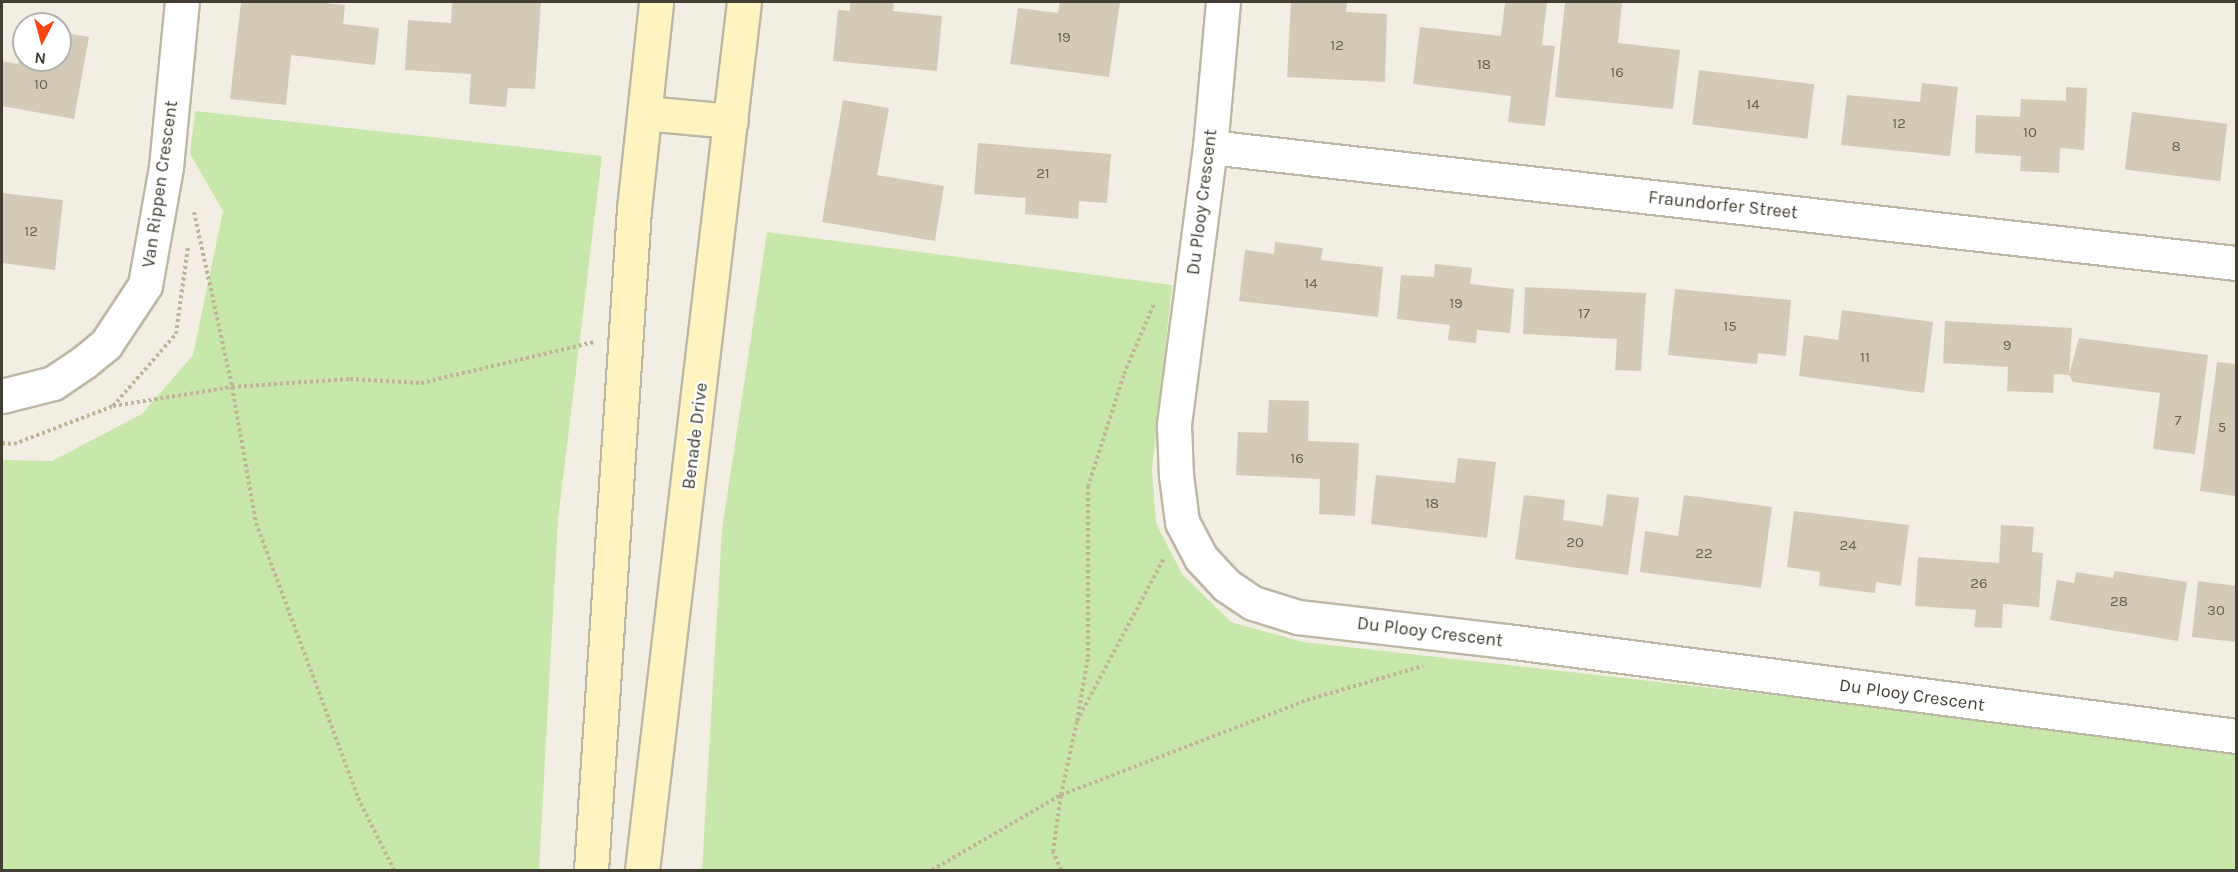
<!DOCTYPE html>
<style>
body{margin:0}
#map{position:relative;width:2238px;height:872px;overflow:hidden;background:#f2eee3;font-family:Karla,sans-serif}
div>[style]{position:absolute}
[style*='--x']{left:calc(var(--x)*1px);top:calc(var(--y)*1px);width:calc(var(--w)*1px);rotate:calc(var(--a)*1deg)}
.green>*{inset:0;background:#c7e7ab}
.building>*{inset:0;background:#d3cbb8;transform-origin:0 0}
.path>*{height:4px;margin-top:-2px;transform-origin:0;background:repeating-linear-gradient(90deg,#bfb497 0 3px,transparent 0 6px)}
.roads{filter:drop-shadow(2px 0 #bdb7a6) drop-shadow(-2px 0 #bdb7a6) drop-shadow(0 2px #bdb7a6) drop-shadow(0 -2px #bdb7a6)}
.street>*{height:33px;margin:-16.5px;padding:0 16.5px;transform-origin:16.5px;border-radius:16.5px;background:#fff}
.secondary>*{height:33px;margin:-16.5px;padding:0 16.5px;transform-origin:16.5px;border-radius:16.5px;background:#fff4c0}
span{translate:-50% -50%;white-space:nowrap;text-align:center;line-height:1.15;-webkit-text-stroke:4.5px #fff;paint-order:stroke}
.number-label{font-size:15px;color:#676154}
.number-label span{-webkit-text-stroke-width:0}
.street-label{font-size:18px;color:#433e33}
.frame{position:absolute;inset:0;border:3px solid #433e33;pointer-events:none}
.north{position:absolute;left:12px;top:12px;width:60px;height:60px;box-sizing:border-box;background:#fff;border:2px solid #b4b2ad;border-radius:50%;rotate:186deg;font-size:16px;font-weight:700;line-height:24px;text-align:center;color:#433e33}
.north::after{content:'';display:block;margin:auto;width:21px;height:27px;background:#fb4611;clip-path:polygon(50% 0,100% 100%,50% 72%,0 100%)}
</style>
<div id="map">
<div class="green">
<i style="clip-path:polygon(195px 111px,602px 156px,558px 520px,539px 870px,2px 870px,2px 460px,52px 461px,142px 414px,193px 355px,223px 211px,190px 154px)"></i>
<i style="clip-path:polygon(767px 232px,1172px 285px,1152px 470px,1156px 523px,1182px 574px,1231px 622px,1303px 642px,2236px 747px,2236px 870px,702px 870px,722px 530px)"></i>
</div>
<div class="building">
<i style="clip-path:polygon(241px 2px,317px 2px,345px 5px,343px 24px,379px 28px,375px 65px,291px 55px,286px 105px,230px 99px)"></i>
<i style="clip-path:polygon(452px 2px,541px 2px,535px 89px,508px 88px,506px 107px,469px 104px,471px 74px,405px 70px,408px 20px,451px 23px)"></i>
<i style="clip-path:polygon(850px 2px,894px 2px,893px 11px,942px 16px,937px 71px,833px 61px,838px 10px,850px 11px)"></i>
<i style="clip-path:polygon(1060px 2px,1120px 2px,1109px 77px,1010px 64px,1018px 8px,1058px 13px)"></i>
<i style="clip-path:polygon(1291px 2px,1347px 2px,1346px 12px,1387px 14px,1385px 82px,1287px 77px)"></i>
<i style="clip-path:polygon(1505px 2px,1547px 2px,1542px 45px,1555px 46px,1545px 126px,1508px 122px,1511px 96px,1413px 84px,1420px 27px,1501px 36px)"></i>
<i style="clip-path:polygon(1565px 2px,1622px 2px,1618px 43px,1680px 50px,1673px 109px,1555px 97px)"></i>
<i style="clip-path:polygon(60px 32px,89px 37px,74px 119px,2px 106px,2px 61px,18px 64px,23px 35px,24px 60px,60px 60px)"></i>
<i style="left:1699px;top:70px;width:116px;height:55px;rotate:7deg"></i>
<i style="clip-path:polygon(1922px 83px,1958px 87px,1950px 156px,1841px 145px,1847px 95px,1920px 102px)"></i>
<i style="clip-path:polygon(2066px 87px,2087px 88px,2084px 150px,2060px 148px,2059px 173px,2020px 171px,2021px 156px,1975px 153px,1976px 115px,2020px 117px,2021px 99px,2066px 101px)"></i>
<i style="clip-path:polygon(843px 100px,889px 108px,877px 175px,944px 186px,935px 241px,822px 222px)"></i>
<i style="left:2132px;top:112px;width:96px;height:58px;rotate:7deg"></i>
<i style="clip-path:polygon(978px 143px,1111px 154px,1107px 203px,1079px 201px,1078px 219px,1025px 214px,1026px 198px,974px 194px)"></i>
<i style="clip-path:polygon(2px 193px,63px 200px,55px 270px,2px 263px)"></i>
<i style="clip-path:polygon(1275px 242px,1323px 248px,1321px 260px,1383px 267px,1378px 317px,1239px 301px,1245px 250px,1274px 254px)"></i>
<i style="clip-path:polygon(1435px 264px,1472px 268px,1470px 284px,1514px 289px,1510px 333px,1477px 330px,1476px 343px,1448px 340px,1450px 325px,1397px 319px,1401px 275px,1434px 277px)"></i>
<i style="clip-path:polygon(1525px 287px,1646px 293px,1641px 371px,1615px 370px,1617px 339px,1523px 334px)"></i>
<i style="clip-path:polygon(1675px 289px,1791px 300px,1786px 356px,1758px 353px,1757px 364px,1668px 355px)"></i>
<i style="clip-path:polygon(1842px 310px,1933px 322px,1924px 393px,1799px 376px,1804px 335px,1838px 340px)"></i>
<i style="clip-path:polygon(1945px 321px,2072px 328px,2069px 375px,2079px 338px,2208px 355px,2195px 454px,2153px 449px,2160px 393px,2073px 382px,2069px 375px,2054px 374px,2053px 393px,2007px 391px,2008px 367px,1943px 363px)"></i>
<i style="clip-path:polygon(2217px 362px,2236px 364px,2236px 496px,2200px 491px)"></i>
<i style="clip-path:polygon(1269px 400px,1309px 401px,1308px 441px,1359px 443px,1355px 516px,1319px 514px,1320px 479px,1236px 475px,1238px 432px,1267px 433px)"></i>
<i style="clip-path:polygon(1458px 458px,1496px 462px,1487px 538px,1371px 524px,1376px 475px,1455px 483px)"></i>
<i style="clip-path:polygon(1607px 494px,1639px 498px,1628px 575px,1515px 559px,1524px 495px,1565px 500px,1563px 520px,1603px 526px)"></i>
<i style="clip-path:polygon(1684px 495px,1772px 507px,1761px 588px,1640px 572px,1645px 531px,1678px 536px)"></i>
<i style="clip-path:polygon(1794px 511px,1909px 525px,1901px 586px,1876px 582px,1875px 593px,1819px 586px,1820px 572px,1787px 567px)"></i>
<i style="clip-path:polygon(2001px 525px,2034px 527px,2032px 552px,2043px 553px,2039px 607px,2003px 604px,2002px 628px,1974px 627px,1976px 610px,1915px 606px,1918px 557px,1999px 563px)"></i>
<i style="clip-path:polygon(2115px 571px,2187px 582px,2178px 641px,2050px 620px,2057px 580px,2074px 583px,2076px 572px,2113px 578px)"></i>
<i style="clip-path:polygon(2198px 581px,2236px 586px,2236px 642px,2192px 637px)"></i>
</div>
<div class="path">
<i style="--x:194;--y:212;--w:179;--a:77.7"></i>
<i style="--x:232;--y:387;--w:138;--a:80"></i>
<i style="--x:256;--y:523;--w:293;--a:69.6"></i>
<i style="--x:358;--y:798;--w:80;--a:63.4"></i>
<i style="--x:113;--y:406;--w:121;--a:-9.1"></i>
<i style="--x:232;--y:387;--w:118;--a:-3.9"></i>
<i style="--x:350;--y:379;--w:71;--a:3.2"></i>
<i style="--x:421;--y:383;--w:178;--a:-13.3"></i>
<i style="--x:2;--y:443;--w:12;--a:5"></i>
<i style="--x:14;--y:444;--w:106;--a:-21"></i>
<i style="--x:113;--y:406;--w:96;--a:-48.8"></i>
<i style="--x:176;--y:334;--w:89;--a:-82.2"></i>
<i style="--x:1077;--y:721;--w:65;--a:-80.2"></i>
<i style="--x:1088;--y:657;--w:170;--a:-90"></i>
<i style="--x:1088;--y:487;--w:119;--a:-72.3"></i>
<i style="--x:1124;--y:374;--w:76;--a:-66.8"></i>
<i style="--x:932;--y:870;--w:149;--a:-30.2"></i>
<i style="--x:1061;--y:795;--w:264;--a:-21.1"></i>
<i style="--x:1307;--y:700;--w:121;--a:-16.3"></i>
<i style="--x:1061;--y:870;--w:20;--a:-114"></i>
<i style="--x:1053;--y:852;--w:58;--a:-82"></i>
<i style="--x:1061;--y:795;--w:76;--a:-77.8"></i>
<i style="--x:1077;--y:721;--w:185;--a:-61.9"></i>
</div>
<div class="roads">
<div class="street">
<i style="--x:1223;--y:2;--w:146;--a:95.1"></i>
<i style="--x:1210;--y:147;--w:281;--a:97.4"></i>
<i style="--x:1174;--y:426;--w:49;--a:87.7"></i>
<i style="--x:1176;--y:475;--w:47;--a:82.7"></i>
<i style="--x:1182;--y:522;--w:41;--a:62.2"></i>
<i style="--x:1201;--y:558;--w:37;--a:47"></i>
<i style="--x:1226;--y:585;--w:32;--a:34"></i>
<i style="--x:1253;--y:603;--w:47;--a:17.3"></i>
<i style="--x:1298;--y:617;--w:210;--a:6.6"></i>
<i style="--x:1507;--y:641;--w:735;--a:7.42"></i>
<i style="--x:1210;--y:147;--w:1033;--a:6.45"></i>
<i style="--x:2;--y:396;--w:53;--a:-14.3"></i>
<i style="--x:53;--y:383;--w:37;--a:-34"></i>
<i style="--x:84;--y:362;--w:28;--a:-39"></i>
<i style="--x:106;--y:344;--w:71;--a:-56.5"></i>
<i style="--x:145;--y:285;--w:120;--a:-79.9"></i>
<i style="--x:166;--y:167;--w:166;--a:-84.5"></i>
</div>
<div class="secondary">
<i style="--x:645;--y:113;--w:86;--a:5.3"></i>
<i style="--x:591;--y:870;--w:662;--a:-86.28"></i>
<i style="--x:634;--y:209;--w:208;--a:-83.9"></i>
<i style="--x:642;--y:870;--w:874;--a:-83.3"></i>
</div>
</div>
<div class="number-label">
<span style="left:1064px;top:38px">19</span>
<span style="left:1337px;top:46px">12</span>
<span style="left:1484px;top:65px">18</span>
<span style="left:1617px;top:73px">16</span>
<span style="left:41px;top:85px">10</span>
<span style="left:1753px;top:105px">14</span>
<span style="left:1899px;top:124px">12</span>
<span style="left:2030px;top:133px">10</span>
<span style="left:2176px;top:147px">8</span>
<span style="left:1043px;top:174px">21</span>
<span style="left:31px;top:232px">12</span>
<span style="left:1311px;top:284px">14</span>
<span style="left:1456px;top:304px">19</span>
<span style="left:1584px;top:314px">17</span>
<span style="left:1730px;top:327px">15</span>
<span style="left:2007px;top:346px">9</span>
<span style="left:1865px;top:358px">11</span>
<span style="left:2178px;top:421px">7</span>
<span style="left:2222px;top:428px">5</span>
<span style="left:1297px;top:459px">16</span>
<span style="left:1432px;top:504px">18</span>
<span style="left:1575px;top:543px">20</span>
<span style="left:1848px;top:546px">24</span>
<span style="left:1704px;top:554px">22</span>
<span style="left:1979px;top:584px">26</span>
<span style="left:2119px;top:602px">28</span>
<span style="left:2216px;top:611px">30</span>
</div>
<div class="street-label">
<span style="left:160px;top:184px;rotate:-82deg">Van Rippen Crescent</span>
<span style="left:1202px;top:202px;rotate:-83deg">Du Plooy Crescent</span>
<span style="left:1723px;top:205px;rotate:6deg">Fraundorfer Street</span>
<span style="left:695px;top:436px;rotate:-83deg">Benade Drive</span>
<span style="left:1430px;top:632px;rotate:7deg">Du Plooy Crescent</span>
<span style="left:1912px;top:695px;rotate:8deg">Du Plooy Crescent</span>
</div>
<div class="frame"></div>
<div class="north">N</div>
</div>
